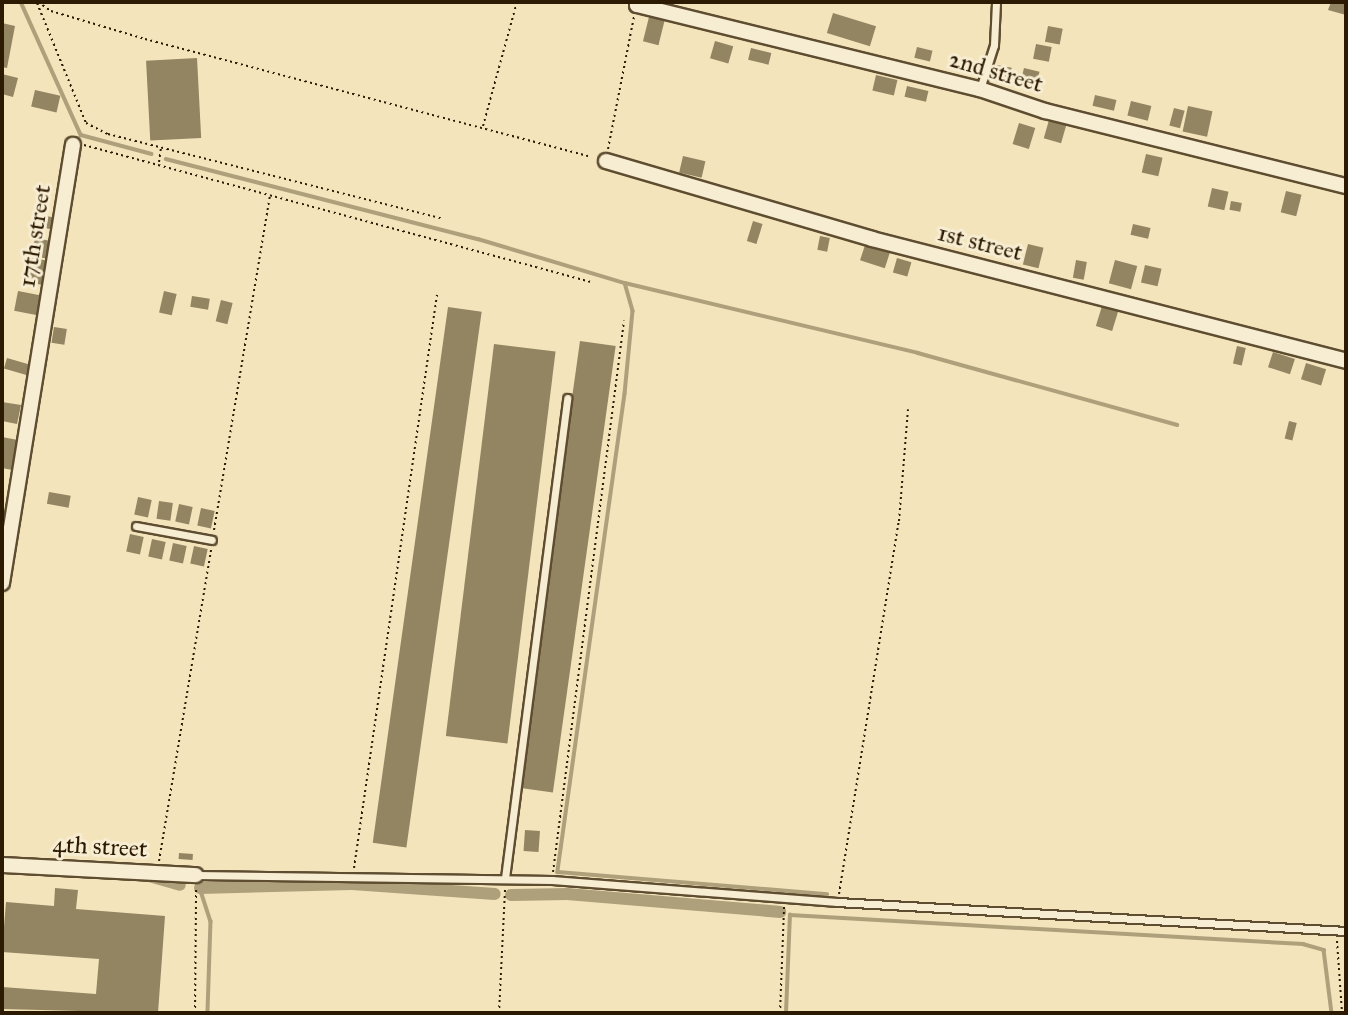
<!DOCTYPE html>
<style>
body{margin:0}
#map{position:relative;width:1348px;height:1015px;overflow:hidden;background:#f3e4bb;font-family:"IM FELL Great Primer",serif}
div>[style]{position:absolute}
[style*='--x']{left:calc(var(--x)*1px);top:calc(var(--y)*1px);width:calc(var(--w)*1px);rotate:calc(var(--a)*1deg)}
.stream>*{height:3.5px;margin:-1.75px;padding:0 1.75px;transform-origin:1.75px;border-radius:1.75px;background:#afa07c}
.canal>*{height:12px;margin:-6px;padding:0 6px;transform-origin:6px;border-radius:6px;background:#afa07c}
.building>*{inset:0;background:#938462;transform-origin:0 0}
.path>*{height:2px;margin-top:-1px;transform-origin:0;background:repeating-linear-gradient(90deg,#2c1b02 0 2px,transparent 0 5.5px)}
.roads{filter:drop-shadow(2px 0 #5e4d30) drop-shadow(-2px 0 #5e4d30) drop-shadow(0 2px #5e4d30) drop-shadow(0 -2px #5e4d30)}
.lane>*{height:7px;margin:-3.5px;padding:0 3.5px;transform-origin:3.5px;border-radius:3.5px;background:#f7edd3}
.street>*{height:14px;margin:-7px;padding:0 7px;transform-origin:7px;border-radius:7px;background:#f7edd3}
span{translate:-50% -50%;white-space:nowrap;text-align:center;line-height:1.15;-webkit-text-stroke:6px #f7edd3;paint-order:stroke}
.street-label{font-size:24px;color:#2c1b02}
.frame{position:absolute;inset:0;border:4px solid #2c1b02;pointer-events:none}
</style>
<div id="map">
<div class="stream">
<i style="--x:21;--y:2;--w:146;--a:65.7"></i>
<i style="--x:81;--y:135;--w:73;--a:15"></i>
<i style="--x:166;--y:159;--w:322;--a:14.4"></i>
<i style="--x:478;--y:239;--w:153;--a:16.7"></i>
<i style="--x:625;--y:283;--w:301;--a:13.4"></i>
<i style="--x:918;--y:353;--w:269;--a:15.5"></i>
<i style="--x:625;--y:283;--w:29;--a:74"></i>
<i style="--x:633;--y:311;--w:83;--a:95.5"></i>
<i style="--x:625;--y:394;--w:483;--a:98"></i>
<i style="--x:558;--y:872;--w:270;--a:4.7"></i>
<i style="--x:200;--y:888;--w:35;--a:72"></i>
<i style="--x:211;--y:921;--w:92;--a:91.9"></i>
<i style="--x:786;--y:1013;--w:98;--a:-87.7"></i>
<i style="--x:790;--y:915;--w:514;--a:3.24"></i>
<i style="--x:1303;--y:944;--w:22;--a:16"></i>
<i style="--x:1324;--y:950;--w:64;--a:82.8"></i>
</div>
<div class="canal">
<i style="--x:149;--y:876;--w:32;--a:16"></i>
<i style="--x:200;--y:888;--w:152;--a:-1.5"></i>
<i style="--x:352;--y:884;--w:143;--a:4"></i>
<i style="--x:511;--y:895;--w:56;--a:-1"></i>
<i style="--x:567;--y:894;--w:214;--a:4.8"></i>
</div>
<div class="building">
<i style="clip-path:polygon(1331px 2px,1346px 2px,1346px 15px,1328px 10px)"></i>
<i style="left:833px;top:13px;width:45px;height:21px;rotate:17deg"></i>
<i style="left:649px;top:17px;width:16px;height:25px;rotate:14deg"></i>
<i style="clip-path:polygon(2px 23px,15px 26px,7px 68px,2px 67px)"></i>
<i style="left:1048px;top:26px;width:15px;height:16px;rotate:11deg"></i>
<i style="left:715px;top:41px;width:19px;height:18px;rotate:16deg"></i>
<i style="left:1036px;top:44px;width:16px;height:15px;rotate:11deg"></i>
<i style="left:917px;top:47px;width:16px;height:11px;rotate:14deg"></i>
<i style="left:751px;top:48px;width:21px;height:12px;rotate:14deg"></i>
<i style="left:197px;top:58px;width:80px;height:51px;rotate:87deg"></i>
<i style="left:997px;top:65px;width:15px;height:16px;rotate:11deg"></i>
<i style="left:1024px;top:68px;width:16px;height:15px;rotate:14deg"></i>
<i style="clip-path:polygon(2px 74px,18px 78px,13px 97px,2px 94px)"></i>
<i style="left:876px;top:75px;width:22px;height:16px;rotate:13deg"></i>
<i style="left:907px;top:86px;width:22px;height:11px;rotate:13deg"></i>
<i style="left:35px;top:90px;width:26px;height:17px;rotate:13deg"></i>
<i style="left:1095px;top:95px;width:22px;height:11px;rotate:13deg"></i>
<i style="left:1131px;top:101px;width:21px;height:15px;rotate:14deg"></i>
<i style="left:1188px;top:106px;width:25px;height:26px;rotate:12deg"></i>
<i style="left:1174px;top:108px;width:11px;height:18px;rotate:15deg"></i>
<i style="left:1049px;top:120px;width:18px;height:19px;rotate:16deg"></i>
<i style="left:1019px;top:123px;width:17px;height:22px;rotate:17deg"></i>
<i style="left:1146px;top:154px;width:17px;height:19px;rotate:13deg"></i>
<i style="left:683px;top:156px;width:23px;height:17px;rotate:13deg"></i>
<i style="left:1212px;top:188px;width:17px;height:19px;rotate:13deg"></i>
<i style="left:1286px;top:191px;width:16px;height:22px;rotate:14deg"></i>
<i style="left:1231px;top:201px;width:11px;height:9px;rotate:10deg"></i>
<i style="left:47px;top:216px;width:9px;height:12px;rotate:13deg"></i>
<i style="left:753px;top:221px;width:10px;height:21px;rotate:17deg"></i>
<i style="left:1133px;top:224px;width:18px;height:11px;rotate:13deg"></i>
<i style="left:820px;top:236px;width:10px;height:14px;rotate:11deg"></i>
<i style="left:35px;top:238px;width:15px;height:18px;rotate:11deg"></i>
<i style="left:1028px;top:244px;width:16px;height:21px;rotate:14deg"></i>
<i style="left:865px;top:245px;width:26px;height:16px;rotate:18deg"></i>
<i style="left:26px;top:257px;width:20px;height:25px;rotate:9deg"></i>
<i style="left:897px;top:258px;width:15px;height:15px;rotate:16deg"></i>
<i style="left:1076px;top:260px;width:11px;height:18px;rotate:10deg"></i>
<i style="left:1115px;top:260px;width:23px;height:24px;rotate:15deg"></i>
<i style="left:1145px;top:265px;width:17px;height:18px;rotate:13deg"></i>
<i style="left:18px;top:291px;width:25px;height:20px;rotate:11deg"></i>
<i style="left:164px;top:291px;width:13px;height:22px;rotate:13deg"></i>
<i style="left:192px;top:296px;width:18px;height:11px;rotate:9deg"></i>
<i style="left:221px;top:300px;width:12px;height:22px;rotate:14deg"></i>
<i style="left:1102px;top:306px;width:17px;height:21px;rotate:17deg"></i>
<i style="left:448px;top:307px;width:34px;height:541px;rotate:8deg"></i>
<i style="left:54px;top:327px;width:13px;height:16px;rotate:9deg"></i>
<i style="left:580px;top:341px;width:36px;height:451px;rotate:8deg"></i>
<i style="left:494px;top:344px;width:62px;height:395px;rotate:7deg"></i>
<i style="left:1237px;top:346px;width:9px;height:18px;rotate:13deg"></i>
<i style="left:1273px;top:352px;width:23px;height:16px;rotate:18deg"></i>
<i style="left:7px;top:358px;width:26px;height:11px;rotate:16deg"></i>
<i style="left:1306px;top:363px;width:21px;height:17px;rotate:17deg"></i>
<i style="clip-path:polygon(2px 402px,21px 405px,17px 424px,2px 421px)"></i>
<i style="left:1289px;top:421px;width:8px;height:18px;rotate:14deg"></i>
<i style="clip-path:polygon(2px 437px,18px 440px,12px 470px,2px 468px)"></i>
<i style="left:49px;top:492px;width:22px;height:12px;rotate:10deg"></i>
<i style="left:138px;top:497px;width:14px;height:18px;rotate:12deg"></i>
<i style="left:159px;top:501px;width:14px;height:18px;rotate:8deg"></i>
<i style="left:179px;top:504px;width:14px;height:18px;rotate:12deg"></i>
<i style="left:201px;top:508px;width:14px;height:18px;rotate:12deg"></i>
<i style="left:130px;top:534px;width:14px;height:18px;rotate:12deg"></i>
<i style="left:152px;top:539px;width:14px;height:18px;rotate:12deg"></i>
<i style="left:173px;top:543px;width:14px;height:18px;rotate:12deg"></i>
<i style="left:194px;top:546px;width:14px;height:18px;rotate:12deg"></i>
<i style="left:525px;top:830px;width:15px;height:21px;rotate:4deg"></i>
<i style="left:179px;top:853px;width:14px;height:6px;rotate:4deg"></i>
<i style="clip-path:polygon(55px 888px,78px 890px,76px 909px,165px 916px,158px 1013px,2px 1009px,2px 987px,96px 994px,99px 959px,2px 952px,6px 902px,54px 906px)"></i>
</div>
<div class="path">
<i style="--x:38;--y:2;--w:16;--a:35"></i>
<i style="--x:51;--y:11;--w:98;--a:16.6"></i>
<i style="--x:145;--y:39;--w:462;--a:14.8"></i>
<i style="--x:37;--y:3;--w:130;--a:67.8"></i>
<i style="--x:86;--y:123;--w:25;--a:27"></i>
<i style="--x:108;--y:134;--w:346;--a:14.2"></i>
<i style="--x:483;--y:126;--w:129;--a:-74.7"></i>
<i style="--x:84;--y:145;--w:525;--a:15.12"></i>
<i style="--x:608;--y:149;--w:135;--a:-78.9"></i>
<i style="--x:159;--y:162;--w:14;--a:-82"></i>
<i style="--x:214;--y:530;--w:340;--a:-80.5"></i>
<i style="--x:159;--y:861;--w:316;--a:-80.5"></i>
<i style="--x:354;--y:868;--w:579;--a:-81.76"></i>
<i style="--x:553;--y:872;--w:556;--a:-82.66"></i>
<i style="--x:839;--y:894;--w:378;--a:-80.9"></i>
<i style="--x:899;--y:521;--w:112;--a:-85.4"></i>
<i style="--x:1337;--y:941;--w:72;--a:86"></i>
<i style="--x:195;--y:1013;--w:125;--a:-89.5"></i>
<i style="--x:499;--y:1013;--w:124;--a:-87.2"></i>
<i style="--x:780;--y:1013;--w:106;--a:-87.8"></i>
</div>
<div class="roads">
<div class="lane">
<i style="--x:980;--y:89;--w:46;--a:-72.3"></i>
<i style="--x:994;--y:45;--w:43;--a:-87.3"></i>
<i style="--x:136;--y:526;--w:77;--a:10.4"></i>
<i style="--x:196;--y:875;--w:356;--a:0.8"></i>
<i style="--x:552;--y:880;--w:286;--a:4.4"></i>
<i style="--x:837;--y:902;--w:510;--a:3.26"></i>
<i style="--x:505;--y:878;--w:484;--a:-82.6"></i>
</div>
<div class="street">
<i style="--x:637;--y:2;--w:3;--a:90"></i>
<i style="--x:637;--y:5;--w:353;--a:13.8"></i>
<i style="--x:980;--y:89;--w:69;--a:18.7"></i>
<i style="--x:1045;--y:111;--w:310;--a:14"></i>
<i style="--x:606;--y:161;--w:277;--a:16.3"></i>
<i style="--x:872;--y:239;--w:489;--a:14.4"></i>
<i style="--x:2;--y:583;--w:444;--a:-80.8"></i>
<i style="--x:2;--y:865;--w:194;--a:3"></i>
</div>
</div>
<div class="street-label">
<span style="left:996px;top:72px;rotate:16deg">2nd street</span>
<span style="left:35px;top:236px;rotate:-81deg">17th street</span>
<span style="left:980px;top:243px;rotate:14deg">1st street</span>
<span style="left:100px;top:847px;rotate:3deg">4th street</span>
</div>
<div class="frame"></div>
</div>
